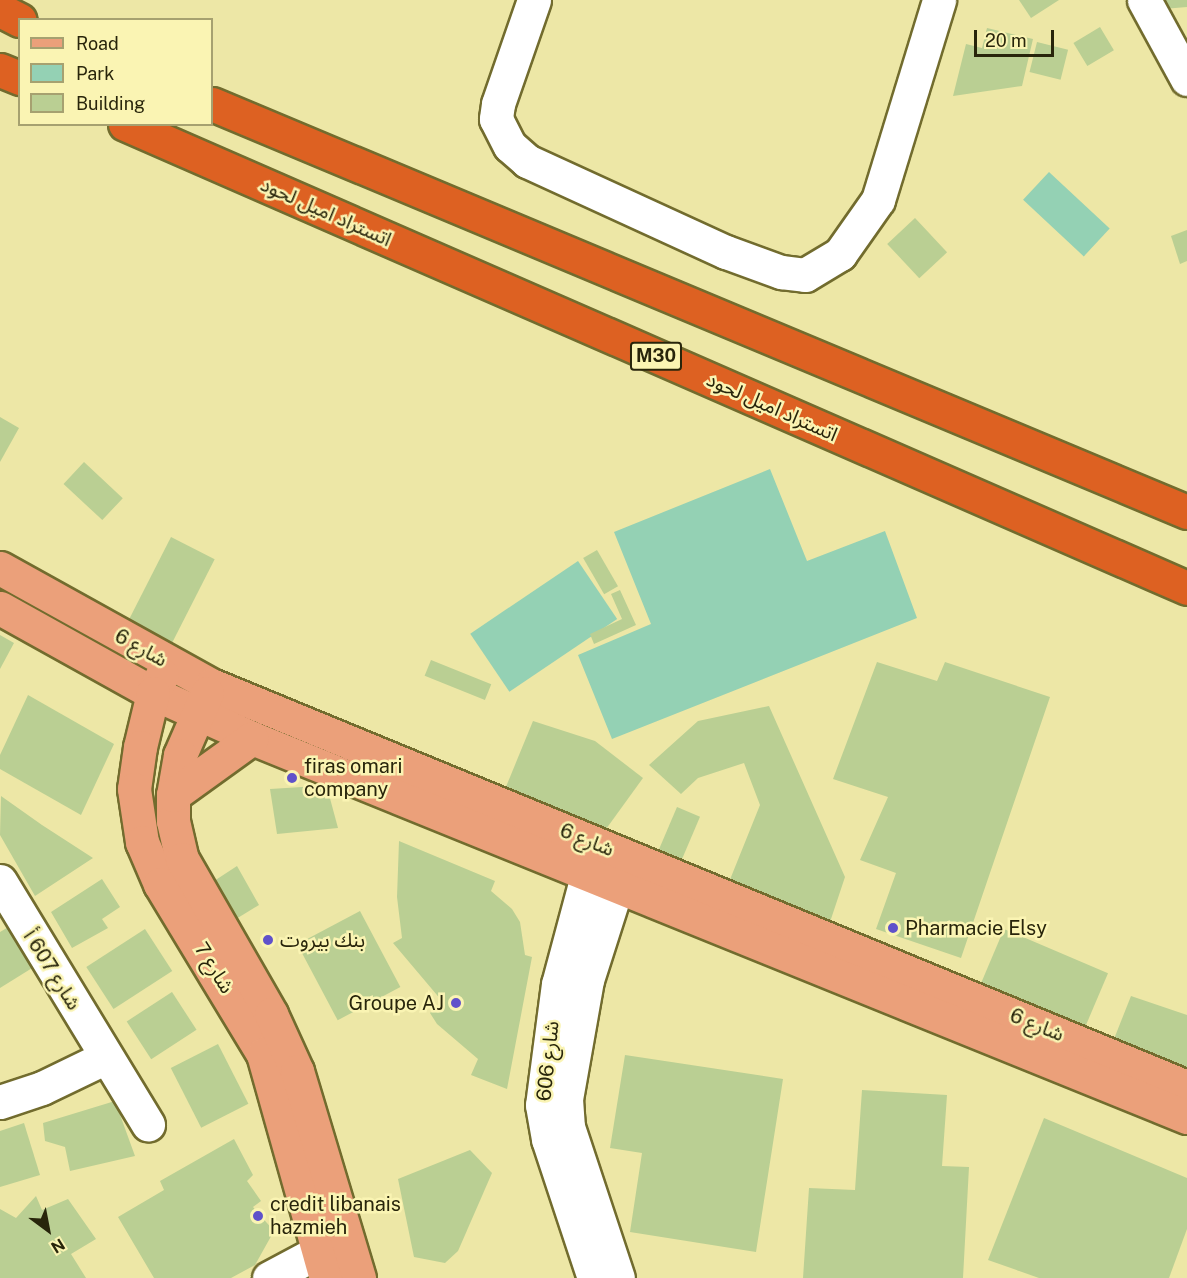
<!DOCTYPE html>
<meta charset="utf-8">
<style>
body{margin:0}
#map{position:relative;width:1187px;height:1278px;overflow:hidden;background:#ede7a6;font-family:"Public Sans","Noto Sans Arabic",sans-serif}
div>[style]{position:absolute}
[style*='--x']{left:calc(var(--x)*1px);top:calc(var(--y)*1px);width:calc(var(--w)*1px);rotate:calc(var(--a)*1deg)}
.green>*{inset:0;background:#94d1b4;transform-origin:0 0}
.building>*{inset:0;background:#bacf93;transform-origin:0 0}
.roads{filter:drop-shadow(2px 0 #726c2e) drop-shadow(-2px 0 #726c2e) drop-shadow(0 2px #726c2e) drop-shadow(0 -2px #726c2e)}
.minor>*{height:33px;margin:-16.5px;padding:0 16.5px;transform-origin:16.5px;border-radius:16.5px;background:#fff}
.major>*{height:33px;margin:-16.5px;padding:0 16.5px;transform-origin:16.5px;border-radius:16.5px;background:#eba07a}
.highway>*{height:33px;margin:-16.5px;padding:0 16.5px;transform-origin:16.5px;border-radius:16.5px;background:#dd6122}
.dots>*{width:16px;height:16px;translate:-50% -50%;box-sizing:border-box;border:3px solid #faf4b3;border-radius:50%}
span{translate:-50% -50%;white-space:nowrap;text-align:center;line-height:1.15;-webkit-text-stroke:5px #faf4b3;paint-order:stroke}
.shield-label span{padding:2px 4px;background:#faf4b3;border:2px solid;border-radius:4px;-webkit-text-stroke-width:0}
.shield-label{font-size:18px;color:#28250b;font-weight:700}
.street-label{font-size:20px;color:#28250b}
.poi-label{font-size:20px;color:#28250b}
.left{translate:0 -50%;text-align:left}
.right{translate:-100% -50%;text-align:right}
.legend{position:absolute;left:18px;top:18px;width:195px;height:108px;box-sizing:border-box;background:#faf4b3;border:2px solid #a6a170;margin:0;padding:8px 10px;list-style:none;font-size:18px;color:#28250b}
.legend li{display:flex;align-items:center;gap:12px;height:30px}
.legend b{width:30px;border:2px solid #a6a170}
.north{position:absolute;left:18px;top:1200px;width:60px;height:60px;-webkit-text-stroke:4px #faf4b3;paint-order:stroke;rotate:148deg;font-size:16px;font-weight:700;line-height:24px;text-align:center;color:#28250b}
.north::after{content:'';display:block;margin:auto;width:21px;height:27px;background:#28250b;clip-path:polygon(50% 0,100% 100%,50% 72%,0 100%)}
.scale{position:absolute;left:974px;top:30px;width:80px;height:27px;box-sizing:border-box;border:3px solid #28250b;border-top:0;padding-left:8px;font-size:18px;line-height:21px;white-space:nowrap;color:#28250b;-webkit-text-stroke:4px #faf4b3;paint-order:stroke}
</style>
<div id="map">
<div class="green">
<i style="left:1049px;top:172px;width:83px;height:38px;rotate:43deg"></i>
<i style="clip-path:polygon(770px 469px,807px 561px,885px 531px,917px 618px,612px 739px,578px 655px,651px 624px,614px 532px)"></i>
<i style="left:578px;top:561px;width:70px;height:130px;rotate:56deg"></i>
</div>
<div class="building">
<i style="clip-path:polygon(1019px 0,1059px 0,1031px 18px)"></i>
<i style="clip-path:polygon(1160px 0,1187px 0,1187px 7px,1163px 9px)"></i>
<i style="left:1100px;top:27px;width:27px;height:31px;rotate:59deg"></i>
<i style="clip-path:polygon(987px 28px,1033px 39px,1022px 86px,953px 96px,966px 44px,982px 48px)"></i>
<i style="left:1037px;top:42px;width:32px;height:31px;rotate:14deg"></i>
<i style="left:915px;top:218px;width:47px;height:38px;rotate:47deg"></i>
<i style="clip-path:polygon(1187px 230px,1187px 261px,1180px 264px,1171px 236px)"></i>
<i style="clip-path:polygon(0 417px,19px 428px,0 462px)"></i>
<i style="left:84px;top:462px;width:53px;height:30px;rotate:43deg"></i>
<i style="left:171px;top:537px;width:49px;height:97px;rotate:27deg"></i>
<i style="left:597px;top:550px;width:42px;height:16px;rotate:60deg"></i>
<i style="clip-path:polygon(620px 590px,636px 625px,594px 644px,590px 634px,622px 619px,611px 594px)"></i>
<i style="clip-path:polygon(0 635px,14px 643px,0 669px)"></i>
<i style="left:431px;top:660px;width:65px;height:17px;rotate:22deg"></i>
<i style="clip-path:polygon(877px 662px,937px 681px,945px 662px,1050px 697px,961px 958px,876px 929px,896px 873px,860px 860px,888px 797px,833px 779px)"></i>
<i style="clip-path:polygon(28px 695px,114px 744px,81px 815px,0 769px,0 755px)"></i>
<i style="clip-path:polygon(769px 706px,845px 877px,830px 922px,727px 887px,760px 805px,744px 763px,698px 778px,681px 794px,649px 765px,698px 721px)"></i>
<i style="clip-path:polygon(533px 721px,595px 741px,643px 778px,601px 836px,501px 799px)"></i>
<i style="clip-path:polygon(318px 786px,328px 791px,338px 828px,277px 834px,270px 789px)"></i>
<i style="clip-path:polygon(1px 796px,42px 825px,93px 858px,35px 896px,0 835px)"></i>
<i style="left:677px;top:807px;width:25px;height:49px;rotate:23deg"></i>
<i style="clip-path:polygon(399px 841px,495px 881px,491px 891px,512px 909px,520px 922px,525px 955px,532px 957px,507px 1089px,471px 1075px,478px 1059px,437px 1024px,430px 1013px,442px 1001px,393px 943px,402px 938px,397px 897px)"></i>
<i style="clip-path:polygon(237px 866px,259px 905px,236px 919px,211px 883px)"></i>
<i style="clip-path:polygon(102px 879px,120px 907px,102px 919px,108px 928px,72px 948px,51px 912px)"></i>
<i style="left:360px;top:911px;width:86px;height:71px;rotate:62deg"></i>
<i style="clip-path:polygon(12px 925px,37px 965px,0 988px,0 932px)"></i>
<i style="left:145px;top:929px;width:50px;height:70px;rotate:57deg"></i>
<i style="left:1004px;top:929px;width:113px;height:58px;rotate:23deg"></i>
<i style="left:172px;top:992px;width:45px;height:54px;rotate:57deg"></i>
<i style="clip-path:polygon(1131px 996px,1187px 1015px,1187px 1069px,1112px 1044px)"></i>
<i style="left:218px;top:1044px;width:67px;height:53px;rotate:63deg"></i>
<i style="clip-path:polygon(625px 1055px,783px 1079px,756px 1252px,630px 1232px,642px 1153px,610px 1148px)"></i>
<i style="clip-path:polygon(862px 1090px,947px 1095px,942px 1166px,969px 1167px,963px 1278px,803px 1278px,809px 1188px,855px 1190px)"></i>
<i style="clip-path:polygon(115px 1101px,135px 1156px,70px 1171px,65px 1147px,45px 1141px,43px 1123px)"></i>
<i style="clip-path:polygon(1044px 1118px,1187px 1178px,1187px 1229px,1169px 1278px,1039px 1278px,988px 1260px)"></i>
<i style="clip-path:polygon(24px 1123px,40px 1175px,0 1187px,0 1131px)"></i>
<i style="clip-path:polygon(234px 1139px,253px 1175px,247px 1181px,261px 1201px,253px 1207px,274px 1231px,255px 1265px,231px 1278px,154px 1278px,118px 1217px,164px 1190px,160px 1181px)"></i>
<i style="clip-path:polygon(470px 1150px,492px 1173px,458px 1251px,445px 1263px,414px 1257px,398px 1179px)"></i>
<i style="clip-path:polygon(36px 1196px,42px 1210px,68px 1199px,96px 1239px,71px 1254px,86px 1278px,0 1278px,0 1209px,16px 1218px)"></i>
</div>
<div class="roads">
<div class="minor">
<i style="--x:534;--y:0;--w:110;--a:109.1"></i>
<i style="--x:498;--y:104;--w:15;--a:98"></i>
<i style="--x:496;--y:119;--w:30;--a:63"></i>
<i style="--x:510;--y:146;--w:23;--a:41"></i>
<i style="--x:527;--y:161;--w:219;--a:24.6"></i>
<i style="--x:726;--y:252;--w:59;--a:20"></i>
<i style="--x:781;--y:272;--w:24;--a:7"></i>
<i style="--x:805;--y:275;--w:41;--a:-31"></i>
<i style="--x:840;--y:254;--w:66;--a:-54.9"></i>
<i style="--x:878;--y:200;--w:209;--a:-73"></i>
<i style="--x:1144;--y:0;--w:90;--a:61.4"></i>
<i style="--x:587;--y:876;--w:112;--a:105"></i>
<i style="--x:558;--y:984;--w:122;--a:97.5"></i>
<i style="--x:542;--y:1105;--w:35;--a:80"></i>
<i style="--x:548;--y:1139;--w:146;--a:71.7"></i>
<i style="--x:0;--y:881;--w:285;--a:58.7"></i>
<i style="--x:616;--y:889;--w:96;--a:107.7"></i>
<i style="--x:587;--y:980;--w:121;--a:100"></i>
<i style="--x:566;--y:1099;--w:28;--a:86"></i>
<i style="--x:568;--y:1127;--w:159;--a:71.7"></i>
<i style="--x:0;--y:1102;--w:44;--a:-18.4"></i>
<i style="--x:42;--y:1088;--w:71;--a:-25.8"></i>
<i style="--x:269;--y:1278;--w:85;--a:-28.1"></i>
</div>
<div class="major">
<i style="--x:0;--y:568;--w:241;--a:29"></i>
<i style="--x:211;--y:685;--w:1056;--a:22.39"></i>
<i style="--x:0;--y:608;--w:175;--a:29.1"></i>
<i style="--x:153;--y:693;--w:109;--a:24.4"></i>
<i style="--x:252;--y:738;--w:1009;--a:22.07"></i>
<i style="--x:162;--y:675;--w:20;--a:117"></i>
<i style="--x:153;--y:693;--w:56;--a:103.5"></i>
<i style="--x:140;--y:747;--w:42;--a:98.1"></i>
<i style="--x:134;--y:789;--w:54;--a:81.4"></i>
<i style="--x:142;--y:842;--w:46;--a:66.8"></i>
<i style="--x:160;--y:884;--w:199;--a:58.8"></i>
<i style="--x:263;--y:1054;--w:233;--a:74.3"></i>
<i style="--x:207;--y:693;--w:68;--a:113.5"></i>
<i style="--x:180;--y:755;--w:41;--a:99.9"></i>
<i style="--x:173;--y:795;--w:26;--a:90"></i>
<i style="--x:173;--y:821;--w:39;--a:77"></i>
<i style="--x:182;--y:859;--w:179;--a:60.1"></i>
<i style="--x:271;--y:1014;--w:63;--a:65.5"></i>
<i style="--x:297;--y:1071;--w:216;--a:73.3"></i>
<i style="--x:173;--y:795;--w:97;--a:-35.8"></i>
</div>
<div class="highway">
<i style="--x:0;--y:10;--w:22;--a:27"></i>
<i style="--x:0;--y:70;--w:22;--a:22"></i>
<i style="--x:212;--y:104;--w:1057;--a:22.71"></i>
<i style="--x:125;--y:124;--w:1159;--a:23.6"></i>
</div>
</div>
<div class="dots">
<i style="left:292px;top:778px;background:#6052ca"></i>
<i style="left:893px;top:928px;background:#6052ca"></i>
<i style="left:268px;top:940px;background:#6052ca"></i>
<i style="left:456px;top:1003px;background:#6052ca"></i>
<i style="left:258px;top:1216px;background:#6052ca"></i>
</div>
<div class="shield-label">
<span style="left:656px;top:356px">M30</span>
</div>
<div class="street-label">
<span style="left:326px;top:212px;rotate:24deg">اتستراد اميل لحود</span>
<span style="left:772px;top:407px;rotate:24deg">اتستراد اميل لحود</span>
<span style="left:141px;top:648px;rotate:29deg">شارع 6</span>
<span style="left:587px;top:840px;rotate:22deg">شارع 6</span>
<span style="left:214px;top:968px;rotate:58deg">شارع 7</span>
<span style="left:52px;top:970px;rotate:58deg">شارع 607 أ</span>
<span style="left:1037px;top:1025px;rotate:22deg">شارع 6</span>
<span style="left:548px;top:1061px;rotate:-84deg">شارع 606</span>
</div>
<div class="poi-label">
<span class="left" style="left:304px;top:778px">firas omari<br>company</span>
<span class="left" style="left:905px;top:928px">Pharmacie Elsy</span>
<span class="left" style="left:280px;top:940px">بنك بيروت</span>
<span class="right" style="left:444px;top:1003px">Groupe AJ</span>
<span class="left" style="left:270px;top:1216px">credit libanais<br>hazmieh</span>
</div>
<ul class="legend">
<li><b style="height:8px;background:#eba07a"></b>Road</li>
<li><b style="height:16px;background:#94d1b4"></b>Park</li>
<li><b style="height:16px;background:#bacf93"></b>Building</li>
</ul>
<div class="north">N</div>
<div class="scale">20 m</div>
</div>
